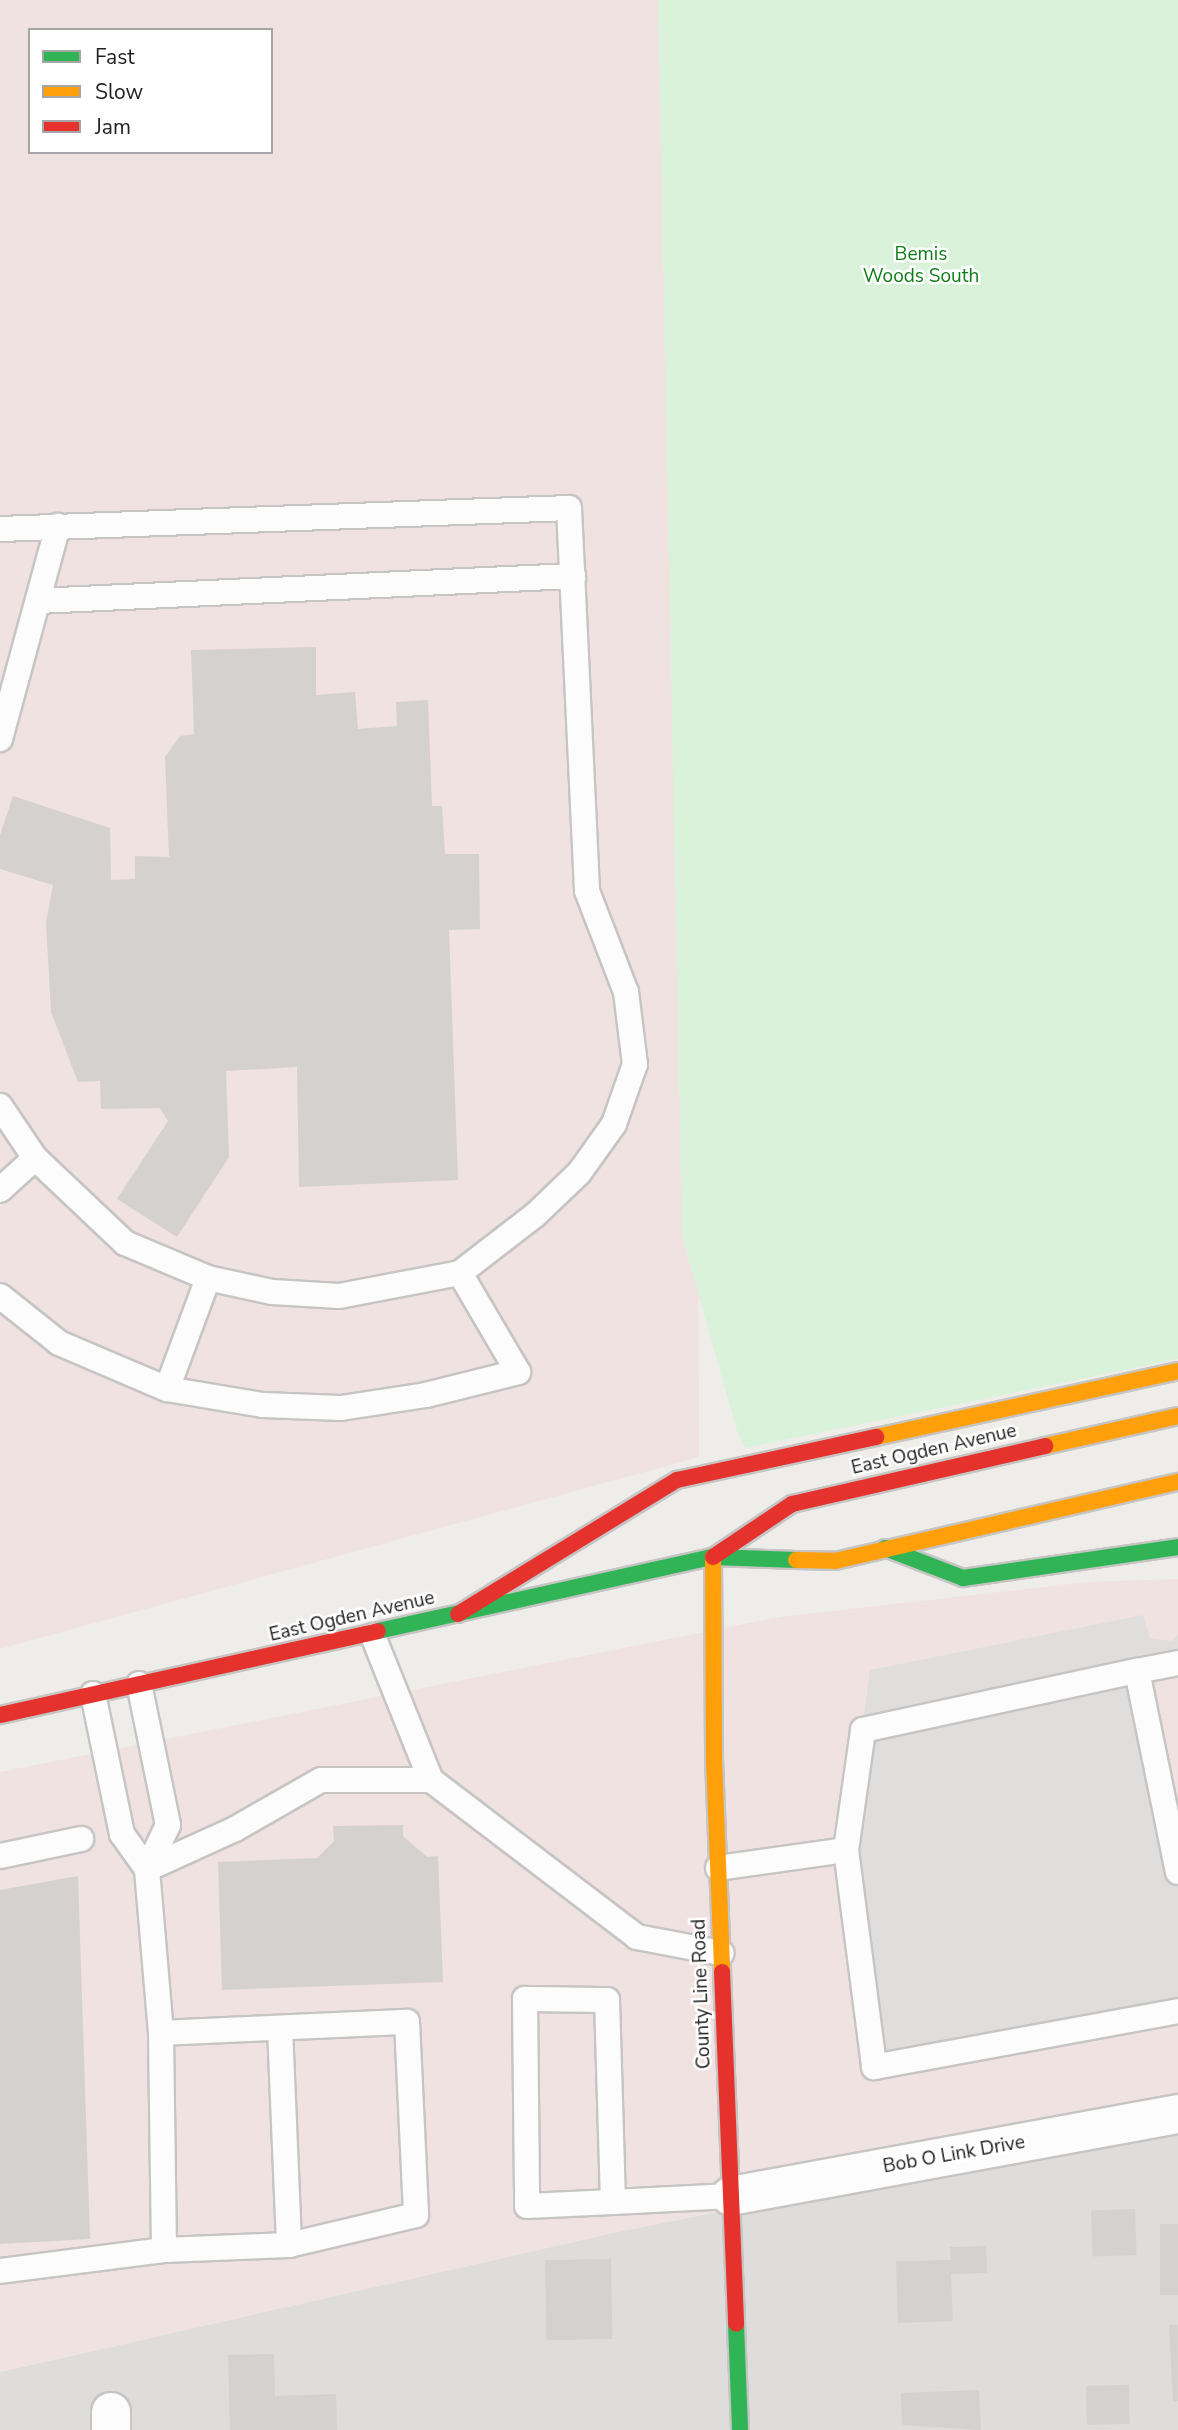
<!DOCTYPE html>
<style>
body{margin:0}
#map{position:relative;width:1178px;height:2430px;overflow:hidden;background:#efedea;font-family:"Nunito Sans",sans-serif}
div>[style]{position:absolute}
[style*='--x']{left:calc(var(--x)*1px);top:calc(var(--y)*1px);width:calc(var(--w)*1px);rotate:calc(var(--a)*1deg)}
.residential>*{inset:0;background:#dedddb}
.commercial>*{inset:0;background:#f0e2e1}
.park>*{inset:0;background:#daf2da}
.parking>*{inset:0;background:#dfdedd}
.building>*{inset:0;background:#d4d1ce;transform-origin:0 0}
.roads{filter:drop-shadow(2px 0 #c6c5c4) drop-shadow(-2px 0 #c6c5c4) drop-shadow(0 2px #c6c5c4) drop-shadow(0 -2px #c6c5c4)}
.lane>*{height:24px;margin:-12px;padding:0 12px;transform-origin:12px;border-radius:12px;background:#fdfcfc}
.street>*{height:38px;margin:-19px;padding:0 19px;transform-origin:19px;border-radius:19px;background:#fdfcfc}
.fast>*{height:16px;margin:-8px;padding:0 8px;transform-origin:8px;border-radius:8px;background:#30b455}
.slow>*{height:16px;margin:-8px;padding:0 8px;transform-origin:8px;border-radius:8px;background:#ff9f0a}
.jam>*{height:16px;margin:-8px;padding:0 8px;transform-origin:8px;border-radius:8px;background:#e5322d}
span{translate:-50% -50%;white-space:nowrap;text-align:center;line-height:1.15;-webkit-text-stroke:5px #fff;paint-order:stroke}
.park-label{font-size:19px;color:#117c1a}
.street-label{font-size:19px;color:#212121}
.legend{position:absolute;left:28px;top:28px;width:245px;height:126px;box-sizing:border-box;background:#fff;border:2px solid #a6a6a6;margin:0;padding:9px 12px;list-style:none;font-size:21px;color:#212121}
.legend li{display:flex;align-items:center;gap:14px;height:35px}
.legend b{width:35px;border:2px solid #a6a6a6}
</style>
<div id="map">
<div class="residential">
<i style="clip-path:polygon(1178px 2119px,1178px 2430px,0 2430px,0 2372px,617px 2232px)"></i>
</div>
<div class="commercial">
<i style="clip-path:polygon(evenodd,0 0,669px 0,698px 1110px,699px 1457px,0 1649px,0 0,30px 30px,271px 30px,271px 152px,30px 152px,30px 30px)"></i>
<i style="clip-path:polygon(1178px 1579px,1178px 2119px,617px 2232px,0 2372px,0 1772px,779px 1617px,1088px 1582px)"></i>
</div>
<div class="park">
<i style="clip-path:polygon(658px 0,1178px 0,1178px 1359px,745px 1448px,737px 1431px,682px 1236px)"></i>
</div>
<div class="parking">
<i style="clip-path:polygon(1143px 1615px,1150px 1638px,1172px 1641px,1178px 1635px,1178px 1663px,1138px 1671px,1178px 1872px,1178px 2011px,874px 2067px,846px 1850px,870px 1670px)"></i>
</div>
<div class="building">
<i style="clip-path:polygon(316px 647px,316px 695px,355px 692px,358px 729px,397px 726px,396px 702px,428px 700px,432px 806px,442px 806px,445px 854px,479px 854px,480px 929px,449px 930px,458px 1180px,299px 1187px,297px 1067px,226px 1071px,229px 1157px,177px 1237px,117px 1199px,168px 1121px,160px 1108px,101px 1109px,100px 1081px,78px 1082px,51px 1012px,46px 922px,53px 885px,0 869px,0 835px,13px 796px,110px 828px,111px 880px,135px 879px,135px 856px,169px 857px,165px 757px,180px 736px,194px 734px,191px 650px)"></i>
<i style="clip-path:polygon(403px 1825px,403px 1836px,427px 1857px,438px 1856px,443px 1982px,222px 1990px,218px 1862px,317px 1858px,334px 1841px,333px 1826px)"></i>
<i style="clip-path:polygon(78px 1876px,90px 2239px,0 2244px,0 1890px)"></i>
<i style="left:1135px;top:2209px;width:46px;height:44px;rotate:88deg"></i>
<i style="left:1178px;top:2224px;width:71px;height:18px;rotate:90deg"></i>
<i style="clip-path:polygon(986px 2246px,987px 2273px,951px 2274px,953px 2321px,898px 2323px,896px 2261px,951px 2260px,950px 2247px)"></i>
<i style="left:611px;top:2259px;width:80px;height:66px;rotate:89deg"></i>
<i style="clip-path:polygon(1169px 2325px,1178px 2325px,1178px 2401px,1173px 2402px)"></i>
<i style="clip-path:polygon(274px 2354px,275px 2396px,336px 2394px,337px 2430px,230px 2430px,228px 2355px)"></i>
<i style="left:1129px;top:2385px;width:39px;height:43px;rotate:89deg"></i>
<i style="clip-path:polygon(979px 2390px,981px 2430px,902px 2425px,901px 2393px)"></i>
</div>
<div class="roads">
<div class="lane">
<i style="--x:0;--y:529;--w:569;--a:-2.11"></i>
<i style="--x:569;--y:508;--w:383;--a:87.3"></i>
<i style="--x:587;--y:891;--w:108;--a:68.9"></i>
<i style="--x:626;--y:992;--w:73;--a:82.9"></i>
<i style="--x:635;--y:1064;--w:64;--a:109.3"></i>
<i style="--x:614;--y:1124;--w:60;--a:125.5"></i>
<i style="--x:579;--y:1173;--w:61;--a:136.3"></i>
<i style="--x:535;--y:1215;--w:95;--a:142.3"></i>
<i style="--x:460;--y:1273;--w:123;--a:169.2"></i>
<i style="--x:339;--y:1296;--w:67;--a:-176.6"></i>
<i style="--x:272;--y:1292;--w:66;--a:-167.7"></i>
<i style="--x:208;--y:1278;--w:90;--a:-157.1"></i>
<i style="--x:125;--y:1243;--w:124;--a:-136.6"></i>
<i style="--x:35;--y:1158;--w:63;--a:-123.9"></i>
<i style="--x:38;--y:601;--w:536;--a:-2.68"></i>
<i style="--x:0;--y:739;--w:221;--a:-74.8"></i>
<i style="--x:0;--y:1190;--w:47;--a:-42.4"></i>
<i style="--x:0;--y:1296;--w:75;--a:38.5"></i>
<i style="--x:59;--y:1343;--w:117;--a:23.1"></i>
<i style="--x:167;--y:1389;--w:97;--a:9.5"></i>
<i style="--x:263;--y:1405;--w:78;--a:2.2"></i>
<i style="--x:341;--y:1408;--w:86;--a:-8.7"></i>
<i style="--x:426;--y:1395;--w:95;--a:-14"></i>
<i style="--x:518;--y:1372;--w:115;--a:-120.4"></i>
<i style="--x:167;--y:1389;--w:118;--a:-69.7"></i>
<i style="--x:373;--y:1636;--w:155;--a:68.1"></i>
<i style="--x:1137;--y:1671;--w:42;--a:-11"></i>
<i style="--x:93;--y:1694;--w:143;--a:78.3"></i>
<i style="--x:122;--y:1834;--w:43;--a:54.5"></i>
<i style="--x:147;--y:1869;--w:49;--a:-64.5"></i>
<i style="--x:168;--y:1825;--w:144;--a:-101.6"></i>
<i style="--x:846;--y:1850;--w:219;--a:82.6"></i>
<i style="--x:874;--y:2067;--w:309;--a:-10.4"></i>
<i style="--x:0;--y:1856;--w:83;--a:-11.9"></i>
<i style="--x:718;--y:1868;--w:129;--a:-8"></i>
<i style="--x:846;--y:1850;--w:121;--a:-81.9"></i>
<i style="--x:863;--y:1730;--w:280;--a:-12.2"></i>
<i style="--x:1137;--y:1671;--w:205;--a:78.5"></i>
<i style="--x:280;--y:2028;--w:217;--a:87.6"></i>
<i style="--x:161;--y:2033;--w:246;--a:-2.6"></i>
<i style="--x:407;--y:2022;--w:193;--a:87.3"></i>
<i style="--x:416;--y:2215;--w:130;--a:166.7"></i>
<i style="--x:289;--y:2245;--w:125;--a:177.7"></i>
<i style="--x:164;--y:2250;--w:217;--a:-90.8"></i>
<i style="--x:161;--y:2033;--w:165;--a:-94.9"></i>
<i style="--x:147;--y:1869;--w:97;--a:-24.4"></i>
<i style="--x:235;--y:1829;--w:99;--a:-29.7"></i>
<i style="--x:321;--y:1780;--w:110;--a:0"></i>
<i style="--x:431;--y:1780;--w:259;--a:37.3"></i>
<i style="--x:637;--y:1937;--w:86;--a:10.8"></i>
<i style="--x:613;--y:2202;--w:202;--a:-91.7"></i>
<i style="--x:607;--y:2000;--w:82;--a:-179.3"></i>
<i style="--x:525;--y:1999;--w:207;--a:89.4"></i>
<i style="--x:527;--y:2206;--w:86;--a:-2.7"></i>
<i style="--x:613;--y:2202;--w:118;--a:-2.9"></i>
<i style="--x:0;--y:2271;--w:165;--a:-7.3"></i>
</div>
<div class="street">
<i style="--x:731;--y:2196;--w:454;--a:-10.4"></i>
<i style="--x:111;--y:2412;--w:18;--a:90"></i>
</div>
<div class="fast">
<i style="--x:885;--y:1548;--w:84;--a:21"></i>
<i style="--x:963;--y:1578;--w:217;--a:-8.2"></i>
<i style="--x:378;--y:1631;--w:343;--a:-12.5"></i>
<i style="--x:713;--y:1557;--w:83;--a:2.1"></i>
<i style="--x:736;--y:2324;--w:106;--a:87.8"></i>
</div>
<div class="slow">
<i style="--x:876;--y:1437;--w:309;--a:-12.3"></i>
<i style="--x:1045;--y:1446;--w:136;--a:-12.7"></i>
<i style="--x:713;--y:1557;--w:202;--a:89.7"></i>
<i style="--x:714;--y:1759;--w:213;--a:87.8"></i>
<i style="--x:796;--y:1560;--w:39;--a:1"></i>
<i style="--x:835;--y:1561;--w:352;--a:-13"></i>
</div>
<div class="jam">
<i style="--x:713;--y:1557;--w:95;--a:-33.9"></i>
<i style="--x:792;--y:1504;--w:260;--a:-12.9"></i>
<i style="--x:458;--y:1614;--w:257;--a:-31.5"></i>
<i style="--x:677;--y:1480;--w:204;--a:-12.2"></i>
<i style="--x:0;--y:1715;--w:387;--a:-12.5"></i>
<i style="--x:722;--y:1972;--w:352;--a:87.7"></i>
</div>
</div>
<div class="park-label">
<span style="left:921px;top:266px">Bemis<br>Woods South</span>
</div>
<div class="street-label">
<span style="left:934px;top:1450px;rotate:-13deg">East Ogden Avenue</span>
<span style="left:352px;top:1617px;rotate:-13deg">East Ogden Avenue</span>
<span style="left:702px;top:1994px;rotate:-92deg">County Line Road</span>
<span style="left:954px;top:2155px;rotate:-10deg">Bob O Link Drive</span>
</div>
<ul class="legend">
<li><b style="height:9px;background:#30b455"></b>Fast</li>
<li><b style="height:9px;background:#ff9f0a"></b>Slow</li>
<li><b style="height:9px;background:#e5322d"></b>Jam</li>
</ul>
</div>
